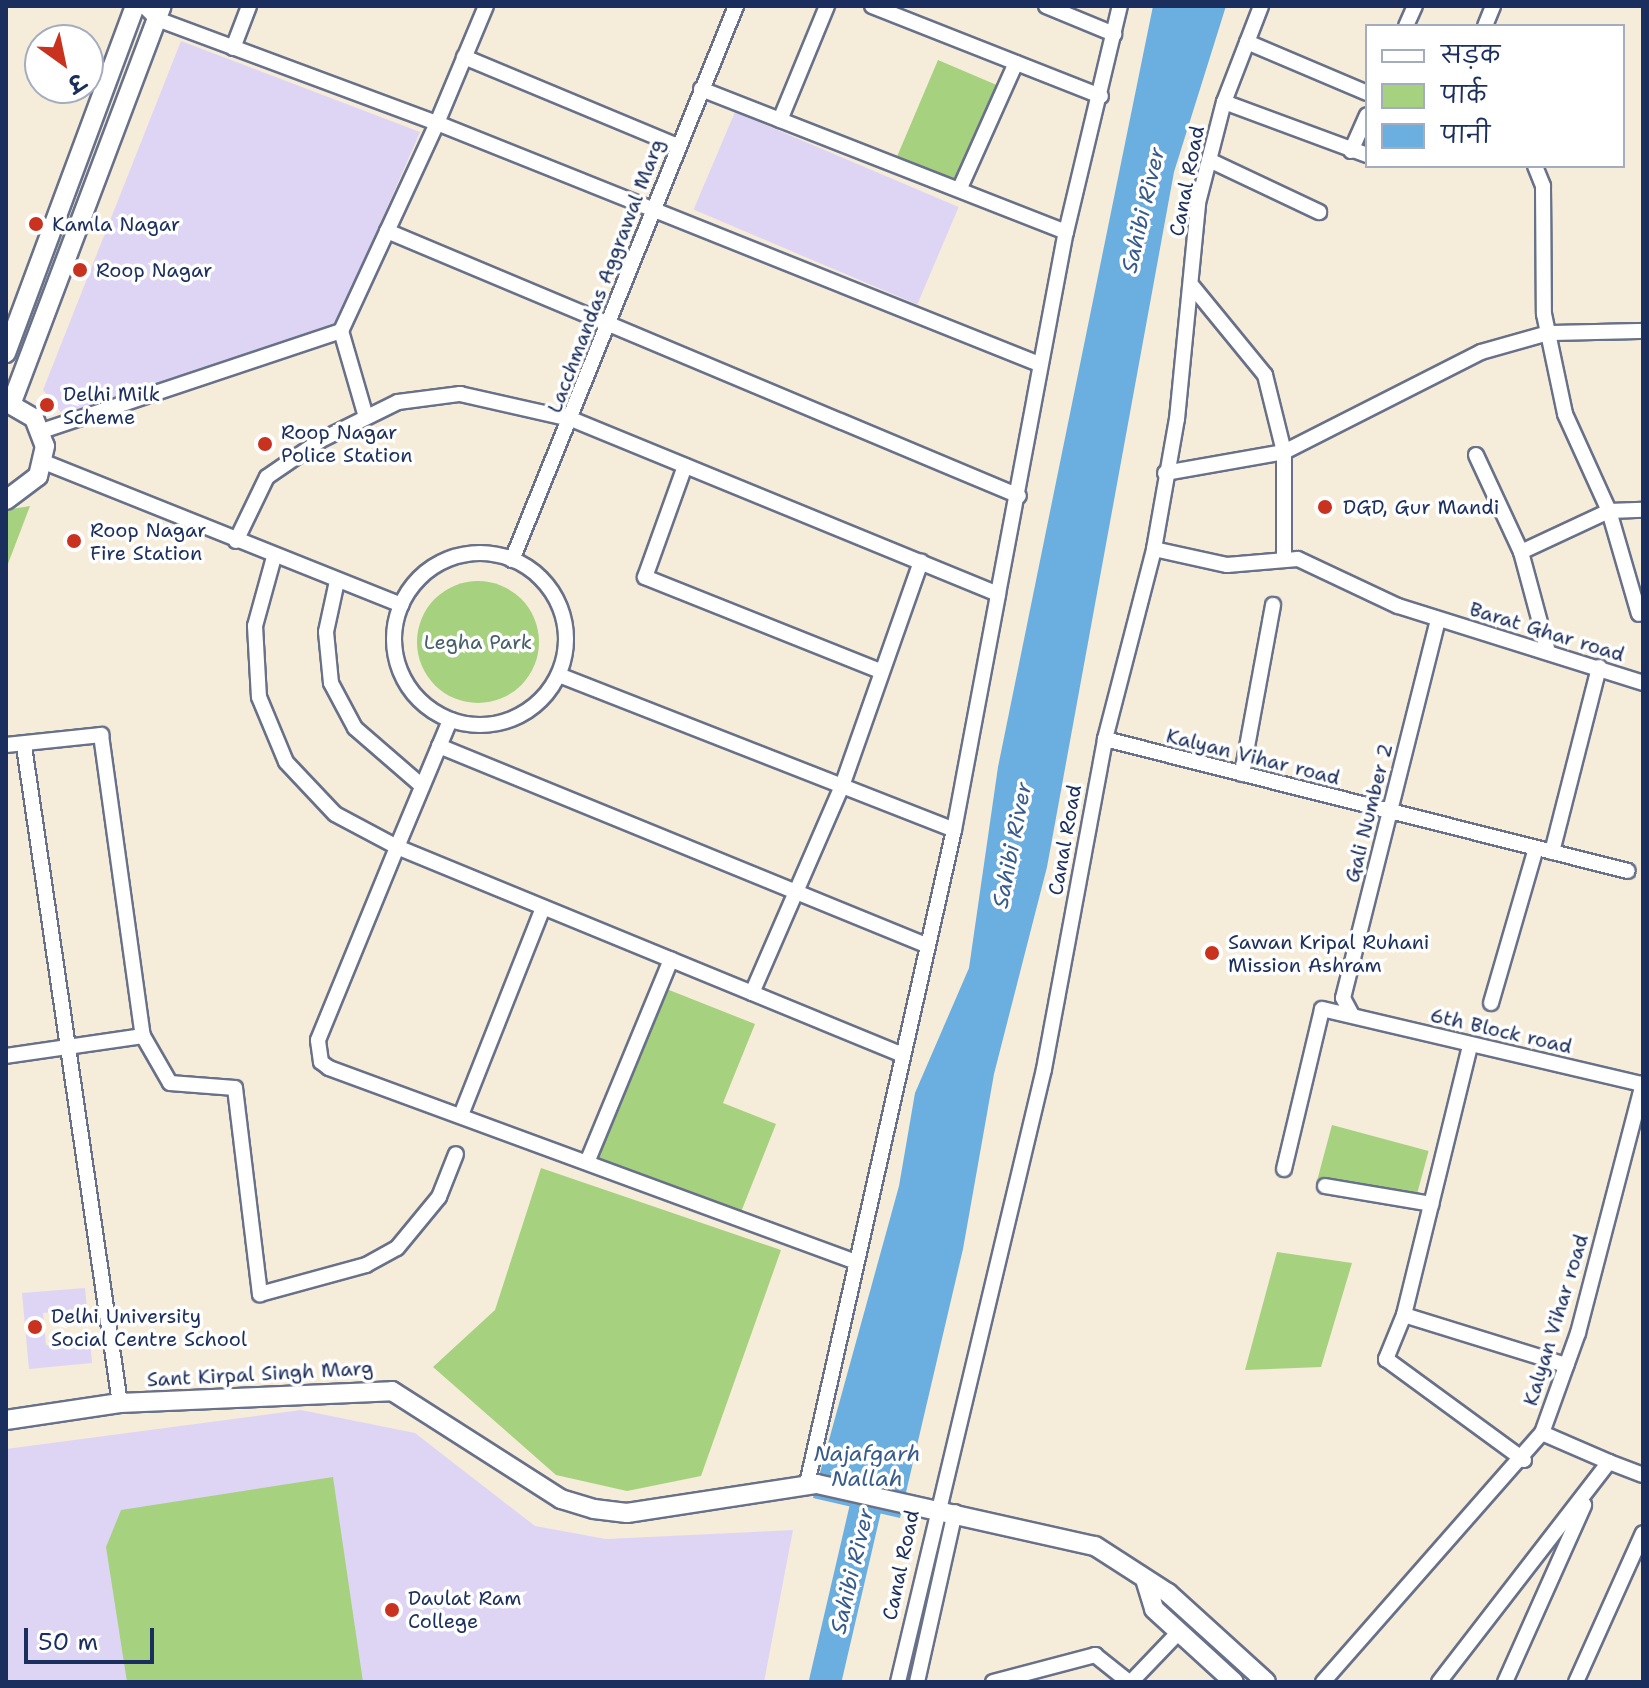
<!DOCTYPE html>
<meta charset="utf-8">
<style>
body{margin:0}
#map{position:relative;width:1649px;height:1688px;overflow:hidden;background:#f6ecda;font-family:"Shantell Sans","Playpen Sans Deva",sans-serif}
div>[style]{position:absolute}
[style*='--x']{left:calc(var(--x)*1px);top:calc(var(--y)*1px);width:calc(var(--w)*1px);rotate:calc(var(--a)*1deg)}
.built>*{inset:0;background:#ded5f5;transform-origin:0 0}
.green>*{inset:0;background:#a6d17e;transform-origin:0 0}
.round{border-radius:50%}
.water>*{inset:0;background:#6baee0}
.river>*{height:32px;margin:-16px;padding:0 16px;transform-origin:16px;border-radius:16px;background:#6baee0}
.roads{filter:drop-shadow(2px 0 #687189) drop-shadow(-2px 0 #687189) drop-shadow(0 2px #687189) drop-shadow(0 -2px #687189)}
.minor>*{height:14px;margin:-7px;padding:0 7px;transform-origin:7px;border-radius:7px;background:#fff}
.minor>.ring{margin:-7px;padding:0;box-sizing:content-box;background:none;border:14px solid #fff;border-radius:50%}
.tertiary>*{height:18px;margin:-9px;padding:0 9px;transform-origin:9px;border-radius:9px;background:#fff}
.dots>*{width:22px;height:22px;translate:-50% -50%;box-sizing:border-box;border:4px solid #fff;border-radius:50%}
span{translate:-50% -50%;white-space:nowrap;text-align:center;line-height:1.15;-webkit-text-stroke:7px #fff;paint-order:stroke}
.street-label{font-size:20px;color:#1b2f5e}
.poi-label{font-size:20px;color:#1b2f5e}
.left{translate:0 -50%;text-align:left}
.park-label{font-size:20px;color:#456068}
.water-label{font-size:22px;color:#375b8c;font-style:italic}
.frame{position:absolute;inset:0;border:8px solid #1b2f5e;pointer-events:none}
.legend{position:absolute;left:1365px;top:24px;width:260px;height:144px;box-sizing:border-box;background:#fff;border:2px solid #a4acbf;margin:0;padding:10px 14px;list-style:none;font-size:24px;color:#1b2f5e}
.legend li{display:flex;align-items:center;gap:16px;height:40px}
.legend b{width:40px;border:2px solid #a4acbf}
.north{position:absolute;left:24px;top:24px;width:80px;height:80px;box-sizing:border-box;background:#fff;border:2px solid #a4acbf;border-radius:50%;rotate:147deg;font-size:22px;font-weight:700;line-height:32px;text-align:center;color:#1b2f5e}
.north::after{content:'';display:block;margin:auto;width:28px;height:36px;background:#c8321e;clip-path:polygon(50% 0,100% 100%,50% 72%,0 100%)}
.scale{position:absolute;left:24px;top:1628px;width:130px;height:36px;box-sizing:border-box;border:4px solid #1b2f5e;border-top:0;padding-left:10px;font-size:24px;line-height:28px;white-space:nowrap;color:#1b2f5e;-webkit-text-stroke:6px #fff;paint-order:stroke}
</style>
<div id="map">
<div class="built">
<i style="clip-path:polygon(181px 41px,420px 132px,336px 325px,64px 416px,43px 390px)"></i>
<i style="left:735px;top:112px;width:243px;height:106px;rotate:23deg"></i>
<i style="clip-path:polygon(85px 1288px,87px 1309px,43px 1313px,46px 1345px,90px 1341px,92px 1363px,29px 1369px,22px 1293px)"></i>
<i style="clip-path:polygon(301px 1410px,415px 1433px,535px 1526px,606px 1539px,793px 1530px,764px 1682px,6px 1682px,6px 1449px)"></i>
</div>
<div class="green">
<i style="left:938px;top:60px;width:65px;height:105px;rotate:23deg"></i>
<i style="clip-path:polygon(30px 506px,6px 569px,6px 510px)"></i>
<i class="round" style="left:417px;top:581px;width:122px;height:122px"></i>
<i style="clip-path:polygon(664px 988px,755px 1024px,723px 1103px,776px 1124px,739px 1217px,594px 1159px)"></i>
<i style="left:1332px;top:1125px;width:100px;height:59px;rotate:15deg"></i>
<i style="clip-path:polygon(541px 1168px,781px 1250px,701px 1476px,627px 1491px,556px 1475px,433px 1367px,495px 1310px)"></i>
<i style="clip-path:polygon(1277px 1252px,1352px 1263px,1321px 1367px,1245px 1370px)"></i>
<i style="clip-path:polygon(333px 1477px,363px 1682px,127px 1682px,106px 1547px,121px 1510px)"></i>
</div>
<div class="water">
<i style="clip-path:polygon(1153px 6px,1226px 6px,1174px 172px,1047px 867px,994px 1074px,963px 1249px,900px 1518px,813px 1498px,899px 1186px,915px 1093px,969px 968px,998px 767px)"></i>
</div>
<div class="river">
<i style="--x:825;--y:1682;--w:221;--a:-76.9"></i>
</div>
<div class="roads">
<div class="minor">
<i style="--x:144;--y:6;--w:18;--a:45"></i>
<i style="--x:157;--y:19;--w:299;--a:20.4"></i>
<i style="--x:437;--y:123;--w:127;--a:-67.3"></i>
<i style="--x:872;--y:6;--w:246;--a:21.5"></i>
<i style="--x:1046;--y:6;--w:74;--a:22.4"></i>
<i style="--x:1406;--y:26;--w:22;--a:-66"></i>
<i style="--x:1485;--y:26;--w:22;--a:-68"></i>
<i style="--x:1247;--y:42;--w:130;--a:23"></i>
<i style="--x:233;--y:48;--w:45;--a:-69.1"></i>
<i style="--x:464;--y:57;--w:232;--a:22.6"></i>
<i style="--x:701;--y:89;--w:392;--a:21.4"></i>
<i style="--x:1224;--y:102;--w:153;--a:20.3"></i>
<i style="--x:780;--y:120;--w:123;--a:-67.6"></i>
<i style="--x:1351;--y:151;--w:39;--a:-66"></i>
<i style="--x:1209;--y:160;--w:122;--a:25.3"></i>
<i style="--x:1535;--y:166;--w:22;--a:68"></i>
<i style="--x:1543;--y:186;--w:128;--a:89.6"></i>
<i style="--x:1544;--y:314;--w:102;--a:78.1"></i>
<i style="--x:1565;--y:414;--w:107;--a:65.6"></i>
<i style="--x:1609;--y:511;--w:107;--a:73.8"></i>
<i style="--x:960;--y:188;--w:137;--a:-65.9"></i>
<i style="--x:387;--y:231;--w:685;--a:22.75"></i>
<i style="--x:1193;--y:287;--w:114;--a:50.7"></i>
<i style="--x:1265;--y:375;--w:79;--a:76.1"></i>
<i style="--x:1284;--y:452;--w:104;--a:90"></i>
<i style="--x:366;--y:417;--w:90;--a:-106.2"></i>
<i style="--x:341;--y:331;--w:229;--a:-65.2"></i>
<i style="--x:437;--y:123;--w:648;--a:21.82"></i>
<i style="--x:42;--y:431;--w:315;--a:-18.5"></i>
<i style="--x:1476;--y:455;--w:107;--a:65.1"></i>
<i style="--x:1521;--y:552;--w:104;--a:74.9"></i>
<i style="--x:44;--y:462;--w:385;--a:21.8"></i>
<i style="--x:685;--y:466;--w:118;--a:109.8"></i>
<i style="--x:645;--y:577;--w:253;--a:21.8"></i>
<i style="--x:1165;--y:473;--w:121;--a:-10"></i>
<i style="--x:1284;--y:452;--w:221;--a:-26.9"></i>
<i style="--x:1481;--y:352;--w:70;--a:-15.8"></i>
<i style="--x:1548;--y:333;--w:95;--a:-1.2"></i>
<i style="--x:236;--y:541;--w:71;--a:-64.2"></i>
<i style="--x:267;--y:477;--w:65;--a:-34.4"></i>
<i style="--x:321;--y:440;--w:86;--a:-26.3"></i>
<i style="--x:398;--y:402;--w:63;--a:-7.4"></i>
<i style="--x:460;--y:394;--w:114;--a:12.7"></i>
<i style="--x:571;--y:419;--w:461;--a:22.3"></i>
<i style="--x:998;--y:594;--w:368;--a:-79.4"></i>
<i style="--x:1066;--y:232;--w:232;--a:-76.6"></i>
<i style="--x:1154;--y:549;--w:75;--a:12.4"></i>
<i style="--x:1227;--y:565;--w:71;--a:-4.8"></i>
<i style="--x:1298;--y:559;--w:110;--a:25.2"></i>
<i style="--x:1398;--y:606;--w:257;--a:17.4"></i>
<i style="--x:1521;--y:552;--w:97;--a:-25"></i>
<i style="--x:1609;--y:511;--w:34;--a:-2"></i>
<i class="ring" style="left:394px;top:553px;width:158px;height:158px"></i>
<i style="--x:274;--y:557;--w:72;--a:105.4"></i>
<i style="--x:255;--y:626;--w:71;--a:86.8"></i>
<i style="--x:259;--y:697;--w:70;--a:67.4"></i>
<i style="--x:286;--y:762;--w:71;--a:46.7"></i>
<i style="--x:335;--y:814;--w:70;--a:28"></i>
<i style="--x:397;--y:847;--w:138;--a:-67.3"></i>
<i style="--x:512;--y:560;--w:598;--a:-67.98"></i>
<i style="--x:337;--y:581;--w:52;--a:102.2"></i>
<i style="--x:326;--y:632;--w:51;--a:84.4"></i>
<i style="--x:331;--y:683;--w:51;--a:61.9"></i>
<i style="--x:355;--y:728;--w:89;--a:40.9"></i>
<i style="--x:559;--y:675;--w:424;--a:21.4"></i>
<i style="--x:954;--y:830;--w:670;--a:102.67"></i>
<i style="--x:1105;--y:739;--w:539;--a:14.17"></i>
<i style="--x:6;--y:745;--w:96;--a:-6"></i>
<i style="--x:101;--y:735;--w:304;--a:82.1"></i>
<i style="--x:143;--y:1036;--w:138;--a:171.7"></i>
<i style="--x:24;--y:746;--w:664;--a:81.69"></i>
<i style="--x:439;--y:746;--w:528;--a:22.24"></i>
<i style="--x:1242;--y:774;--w:172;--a:-79.6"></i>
<i style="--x:954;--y:830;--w:240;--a:-79.4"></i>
<i style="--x:1552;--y:852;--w:191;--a:-75.7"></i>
<i style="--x:752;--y:993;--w:226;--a:-66.5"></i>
<i style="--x:842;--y:786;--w:238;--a:-70.6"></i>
<i style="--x:1491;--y:1003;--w:161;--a:-73.8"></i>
<i style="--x:1351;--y:1013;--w:17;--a:-118"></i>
<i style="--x:1343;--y:998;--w:390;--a:-75.9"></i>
<i style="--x:143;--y:1036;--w:54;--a:60.1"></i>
<i style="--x:170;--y:1083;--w:65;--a:4.4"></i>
<i style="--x:235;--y:1088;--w:208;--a:83.1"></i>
<i style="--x:260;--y:1294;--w:110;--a:-15.3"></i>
<i style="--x:366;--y:1265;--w:35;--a:-29"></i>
<i style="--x:397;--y:1248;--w:66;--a:-50.5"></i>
<i style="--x:439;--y:1197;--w:46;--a:-68.4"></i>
<i style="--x:1470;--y:1046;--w:277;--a:103.8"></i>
<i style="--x:1404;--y:1315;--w:48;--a:112.2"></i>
<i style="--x:1386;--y:1359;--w:171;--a:36.2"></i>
<i style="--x:461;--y:1115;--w:220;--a:-68.4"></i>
<i style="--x:588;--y:1160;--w:217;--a:-67.5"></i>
<i style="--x:1284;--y:1169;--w:164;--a:-76.6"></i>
<i style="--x:1322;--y:1009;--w:330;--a:13.2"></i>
<i style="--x:1325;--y:1186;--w:108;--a:9.6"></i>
<i style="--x:856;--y:1262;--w:562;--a:-159.79"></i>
<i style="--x:329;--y:1068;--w:10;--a:-143"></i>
<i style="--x:321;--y:1062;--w:22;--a:-98"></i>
<i style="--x:318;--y:1040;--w:209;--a:-67.7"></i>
<i style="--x:397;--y:847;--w:547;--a:22.35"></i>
<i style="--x:1404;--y:1315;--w:170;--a:17.2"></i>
<i style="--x:1542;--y:1433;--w:73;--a:23.4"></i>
<i style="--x:898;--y:1682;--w:630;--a:-76.6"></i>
<i style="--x:1044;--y:1069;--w:336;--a:-79.5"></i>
<i style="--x:1105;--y:739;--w:196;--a:-75.5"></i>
<i style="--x:1154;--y:549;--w:132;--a:-80"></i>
<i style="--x:1177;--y:419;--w:217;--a:-84.4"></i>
<i style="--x:1198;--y:203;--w:104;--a:-75.6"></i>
<i style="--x:1224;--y:102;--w:103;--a:-68.9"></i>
<i style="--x:917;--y:1682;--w:174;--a:-77.4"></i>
<i style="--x:993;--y:1682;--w:106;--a:-14.8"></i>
<i style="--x:1095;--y:1655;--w:43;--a:38.5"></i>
<i style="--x:1131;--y:1682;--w:69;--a:-46.2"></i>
<i style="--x:1323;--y:1682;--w:332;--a:-48.7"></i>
<i style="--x:1542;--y:1433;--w:106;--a:-70.2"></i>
<i style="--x:1578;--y:1333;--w:258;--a:-75.4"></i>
<i style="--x:1439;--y:1682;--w:278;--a:-52.3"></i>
<i style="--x:1609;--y:1462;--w:36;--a:21"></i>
<i style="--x:1505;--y:1682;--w:194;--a:-65.9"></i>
<i style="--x:1576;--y:1682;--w:163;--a:-65.8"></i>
</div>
<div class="tertiary">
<i style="--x:6;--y:353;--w:370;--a:-69.6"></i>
<i style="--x:6;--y:402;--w:32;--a:30"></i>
<i style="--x:34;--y:418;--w:30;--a:69"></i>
<i style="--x:45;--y:446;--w:31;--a:103"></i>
<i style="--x:38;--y:476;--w:40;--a:143"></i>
<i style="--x:12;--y:402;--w:423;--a:-69.3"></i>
<i style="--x:6;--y:1420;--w:115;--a:-8.5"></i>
<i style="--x:120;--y:1403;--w:272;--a:-2.5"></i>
<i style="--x:392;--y:1391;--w:201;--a:32.6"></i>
<i style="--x:561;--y:1499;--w:34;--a:17"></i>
<i style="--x:594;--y:1509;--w:33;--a:7"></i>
<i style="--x:627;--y:1513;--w:192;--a:-8.7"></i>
<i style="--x:817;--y:1484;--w:285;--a:12.6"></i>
<i style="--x:1095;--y:1546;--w:87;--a:32.8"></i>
<i style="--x:1168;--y:1593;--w:132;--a:42.2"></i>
<i style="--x:1145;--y:1579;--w:31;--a:73"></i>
<i style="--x:1154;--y:1609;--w:108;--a:42.4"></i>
</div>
</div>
<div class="dots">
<i style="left:36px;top:224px;background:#c8321e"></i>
<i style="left:80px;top:270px;background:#c8321e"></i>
<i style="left:47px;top:405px;background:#c8321e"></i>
<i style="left:265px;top:444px;background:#c8321e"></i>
<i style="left:1325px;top:507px;background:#c8321e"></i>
<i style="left:74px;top:541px;background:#c8321e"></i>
<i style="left:1212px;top:953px;background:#c8321e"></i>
<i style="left:35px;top:1327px;background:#c8321e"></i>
<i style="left:392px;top:1610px;background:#c8321e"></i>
</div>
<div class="street-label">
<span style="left:1187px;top:181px;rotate:-79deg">Canal Road</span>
<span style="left:606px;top:276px;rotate:-69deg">Lacchmandas Aggrawal Marg</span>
<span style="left:1547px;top:632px;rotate:17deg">Barat Ghar road</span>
<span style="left:1253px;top:757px;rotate:14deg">Kalyan Vihar road</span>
<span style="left:1369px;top:813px;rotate:-76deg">Gali Number 2</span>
<span style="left:1065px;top:840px;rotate:-80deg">Canal Road</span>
<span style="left:1501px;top:1031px;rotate:13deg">6th Block road</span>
<span style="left:1556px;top:1320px;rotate:-73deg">Kalyan Vihar road</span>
<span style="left:260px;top:1374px;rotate:-3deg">Sant Kirpal Singh Marg</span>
<span style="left:901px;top:1565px;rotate:-78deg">Canal Road</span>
</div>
<div class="poi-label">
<span class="left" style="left:52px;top:224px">Kamla Nagar</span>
<span class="left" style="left:96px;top:270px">Roop Nagar</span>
<span class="left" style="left:63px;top:406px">Delhi Milk<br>Scheme</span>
<span class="left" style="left:281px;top:444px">Roop Nagar<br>Police Station</span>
<span class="left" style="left:1343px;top:507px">DGD, Gur Mandi</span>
<span class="left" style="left:90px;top:542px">Roop Nagar<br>Fire Station</span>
<span class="left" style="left:1228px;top:954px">Sawan Kripal Ruhani<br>Mission Ashram</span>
<span class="left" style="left:51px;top:1328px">Delhi University<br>Social Centre School</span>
<span class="left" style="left:408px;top:1610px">Daulat Ram<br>College</span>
</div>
<div class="park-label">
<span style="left:478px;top:642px">Legha Park</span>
</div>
<div class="water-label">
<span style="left:1143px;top:210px;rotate:-77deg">Sahibi River</span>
<span style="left:1012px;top:845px;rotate:-79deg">Sahibi River</span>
<span style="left:867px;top:1466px">Najafgarh<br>Nallah</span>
<span style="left:852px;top:1571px;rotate:-77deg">Sahibi River</span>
</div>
<div class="frame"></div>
<ul class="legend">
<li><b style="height:10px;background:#fff"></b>सड़क</li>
<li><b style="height:22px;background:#a6d17e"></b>पार्क</li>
<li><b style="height:22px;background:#6baee0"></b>पानी</li>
</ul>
<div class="north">उ</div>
<div class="scale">50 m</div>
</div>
